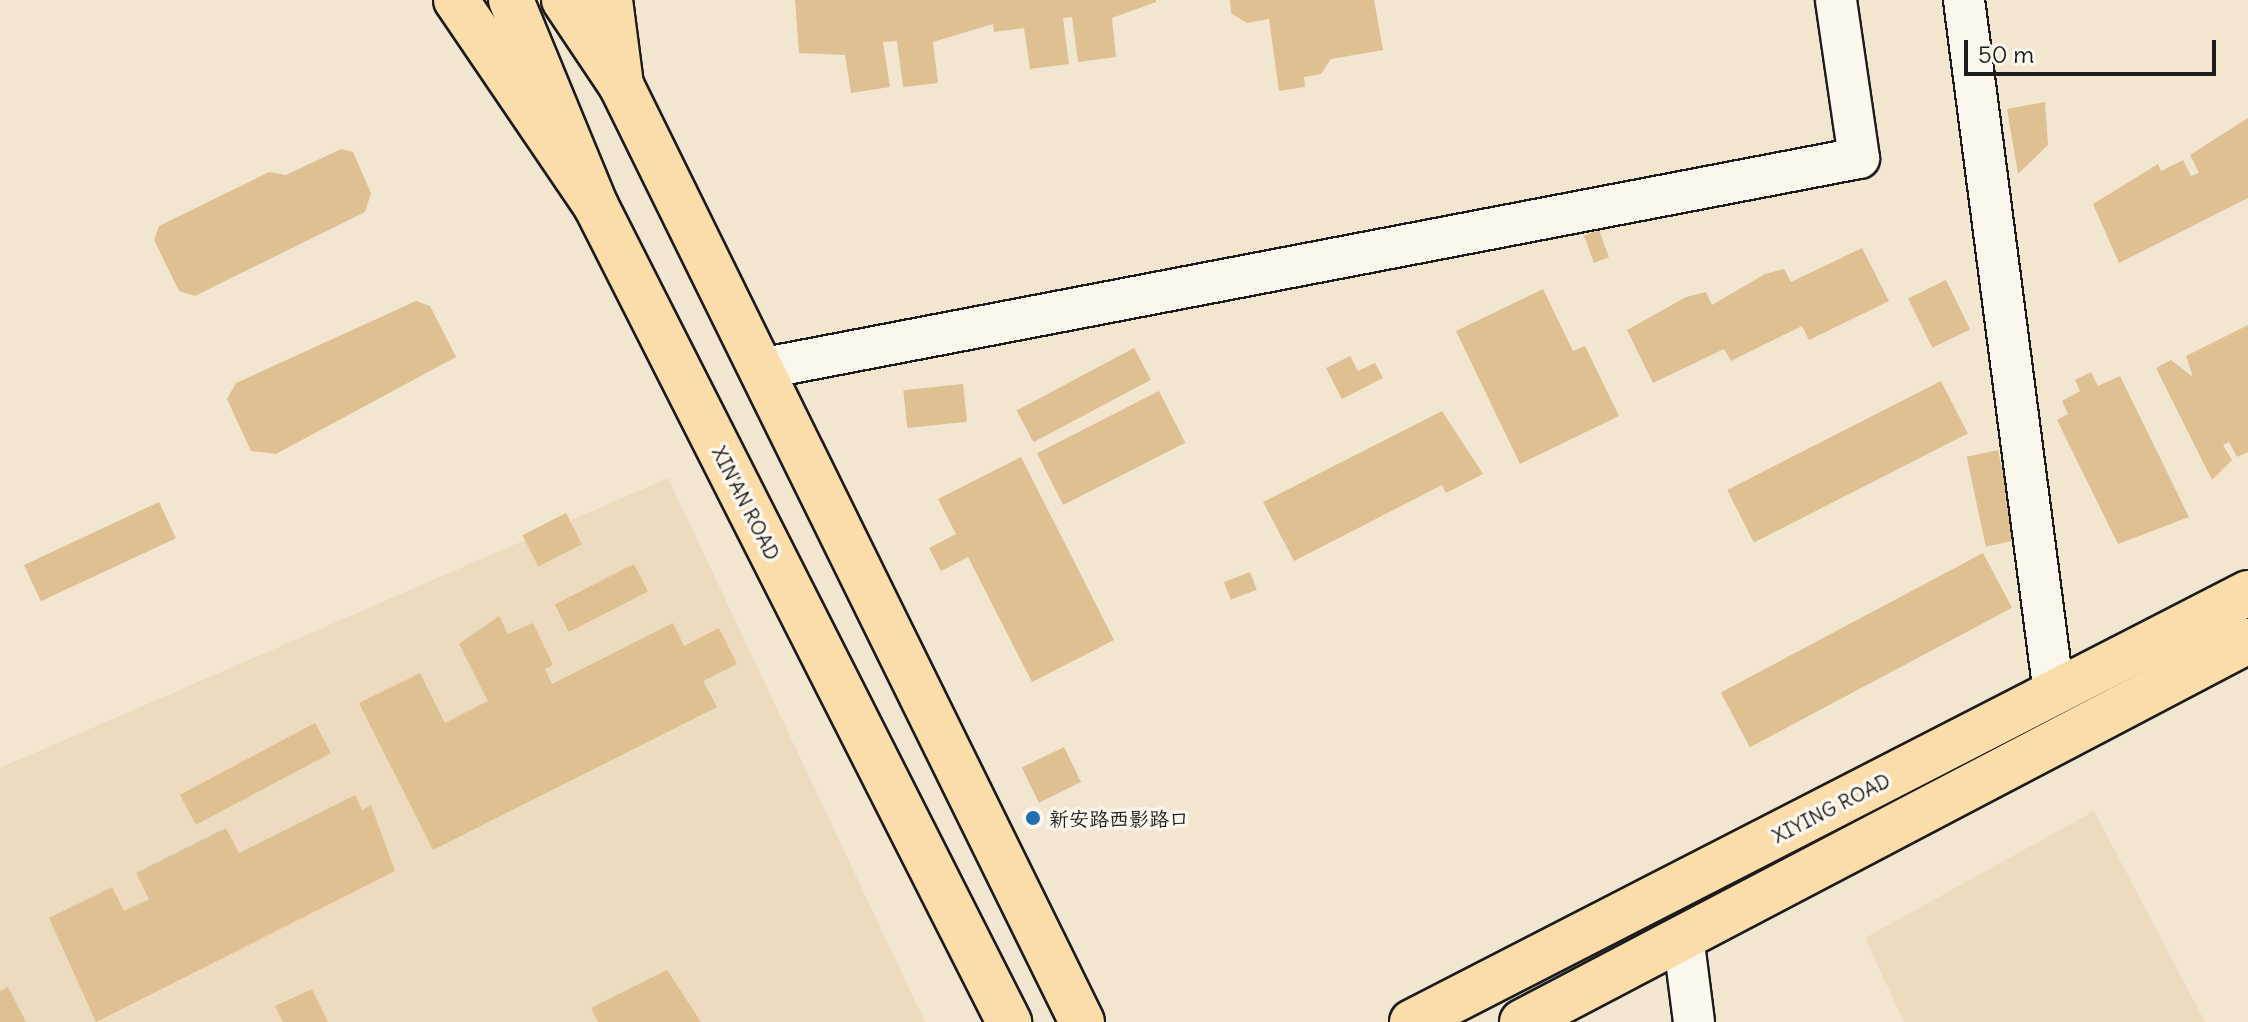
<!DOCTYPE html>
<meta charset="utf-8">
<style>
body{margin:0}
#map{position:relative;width:2248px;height:1022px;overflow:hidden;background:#f2e6d1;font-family:Delius,"LXGW WenKai TC",sans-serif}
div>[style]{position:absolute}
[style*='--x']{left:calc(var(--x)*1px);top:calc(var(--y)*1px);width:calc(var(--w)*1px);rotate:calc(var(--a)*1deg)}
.built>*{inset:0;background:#ecdbbe}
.building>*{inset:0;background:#dec092;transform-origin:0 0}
.roads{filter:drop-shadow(2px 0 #1c1c1c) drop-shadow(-2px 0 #1c1c1c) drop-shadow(0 2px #1c1c1c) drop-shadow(0 -2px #1c1c1c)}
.minor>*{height:40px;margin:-20px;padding:0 20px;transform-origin:20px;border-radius:20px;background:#fbf7ec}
.primary>*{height:44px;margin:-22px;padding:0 22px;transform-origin:22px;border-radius:22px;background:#fbddab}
.trunk>*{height:44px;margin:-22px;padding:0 22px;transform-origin:22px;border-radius:22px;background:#fbddab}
.dots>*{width:22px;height:22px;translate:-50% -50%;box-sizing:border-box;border:4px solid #fbf7ec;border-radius:50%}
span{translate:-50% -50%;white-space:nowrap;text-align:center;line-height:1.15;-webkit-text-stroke:7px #fbf7ec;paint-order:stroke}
.street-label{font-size:20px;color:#1c1c1c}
.poi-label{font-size:20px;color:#1c1c1c}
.left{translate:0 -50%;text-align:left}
.scale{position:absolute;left:1964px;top:40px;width:252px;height:36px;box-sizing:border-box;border:4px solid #1c1c1c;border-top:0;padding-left:10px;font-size:24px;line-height:28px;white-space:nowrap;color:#1c1c1c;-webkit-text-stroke:6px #fbf7ec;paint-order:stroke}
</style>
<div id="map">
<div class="built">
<i style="clip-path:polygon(668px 478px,925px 1022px,0 1022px,0 768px)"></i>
<i style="clip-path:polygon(2094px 811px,2205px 1022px,1904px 1022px,1865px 938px)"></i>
</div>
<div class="building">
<i style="clip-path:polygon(795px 0,1156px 0,1156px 2px,1112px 18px,1116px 57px,1078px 62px,1072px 17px,1063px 18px,1069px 64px,1030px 69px,1024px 28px,994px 32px,993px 24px,933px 42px,938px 83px,903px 87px,897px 41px,883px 42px,890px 87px,851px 93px,845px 55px,799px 53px)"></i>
<i style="clip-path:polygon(1230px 0,1374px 0,1383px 50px,1331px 59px,1321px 74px,1304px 77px,1305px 87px,1279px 91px,1269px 19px,1247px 23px,1231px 13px)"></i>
<i style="clip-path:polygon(2045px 102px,2048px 145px,2018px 174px,2007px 109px)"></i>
<i style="clip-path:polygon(2248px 118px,2248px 198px,2119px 263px,2093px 204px,2158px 164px,2161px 171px,2183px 160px,2191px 176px,2199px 173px,2190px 155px)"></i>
<i style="clip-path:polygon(341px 149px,353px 152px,371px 193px,365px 212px,195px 296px,179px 291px,154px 240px,159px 226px,269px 172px,286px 175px)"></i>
<i style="left:1599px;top:230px;width:29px;height:16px;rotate:70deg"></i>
<i style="clip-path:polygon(1862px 248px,1889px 301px,1809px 340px,1802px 326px,1731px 361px,1724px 349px,1653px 383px,1627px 330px,1686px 297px,1706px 292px,1712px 305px,1765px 274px,1784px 269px,1791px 282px)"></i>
<i style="left:1946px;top:280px;width:55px;height:42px;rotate:64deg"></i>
<i style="clip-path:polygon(1543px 289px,1573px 351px,1585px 346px,1619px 416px,1520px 464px,1456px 331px)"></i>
<i style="clip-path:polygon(416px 301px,430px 306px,456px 357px,276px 454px,251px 451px,227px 399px,236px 383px)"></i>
<i style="clip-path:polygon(2248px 325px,2248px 452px,2237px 457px,2229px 442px,2223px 445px,2232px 460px,2212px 480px,2156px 368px,2171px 360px,2193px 377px,2186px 356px)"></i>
<i style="left:1134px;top:348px;width:36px;height:133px;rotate:62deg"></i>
<i style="clip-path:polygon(1350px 356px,1358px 371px,1375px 363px,1383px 378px,1342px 399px,1326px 368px)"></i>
<i style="clip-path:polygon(2091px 372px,2098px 386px,2120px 376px,2189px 517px,2118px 544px,2057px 420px,2068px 414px,2062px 401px,2080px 391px,2075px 380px)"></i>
<i style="left:1941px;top:381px;width:59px;height:240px;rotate:63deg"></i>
<i style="left:963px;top:384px;width:38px;height:60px;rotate:84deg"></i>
<i style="left:1159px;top:391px;width:58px;height:137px;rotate:63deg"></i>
<i style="clip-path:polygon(1442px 411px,1483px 474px,1446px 493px,1442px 485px,1294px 561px,1263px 502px)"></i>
<i style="left:1998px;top:450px;width:92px;height:32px;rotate:78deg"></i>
<i style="clip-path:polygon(1021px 457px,1114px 640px,1032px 682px,968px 557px,941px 571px,929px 548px,956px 534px,938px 499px)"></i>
<i style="left:159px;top:502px;width:40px;height:149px;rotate:65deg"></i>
<i style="left:566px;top:513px;width:35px;height:49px;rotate:63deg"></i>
<i style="left:1983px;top:553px;width:62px;height:297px;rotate:62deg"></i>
<i style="left:634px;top:564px;width:31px;height:89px;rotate:63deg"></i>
<i style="left:1250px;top:572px;width:19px;height:28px;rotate:69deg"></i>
<i style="clip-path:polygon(499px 616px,508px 634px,533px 623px,553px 665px,545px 669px,552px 684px,673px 623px,684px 646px,719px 628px,737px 664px,703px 681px,717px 707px,433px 850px,359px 703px,420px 673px,445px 723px,488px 701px,459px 644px)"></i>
<i style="left:315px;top:723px;width:34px;height:153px;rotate:62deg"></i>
<i style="left:1064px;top:747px;width:39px;height:47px;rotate:64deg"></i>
<i style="clip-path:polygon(355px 795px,362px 810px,371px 805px,395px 871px,96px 1022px,49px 918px,112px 887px,124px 911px,149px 899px,136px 873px,226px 828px,239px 853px)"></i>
<i style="clip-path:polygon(667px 970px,701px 1022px,598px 1022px,591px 1008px)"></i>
<i style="clip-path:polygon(8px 987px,26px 1022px,0 1022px,0 991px)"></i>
<i style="clip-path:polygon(312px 989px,328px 1022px,283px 1022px,275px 1006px)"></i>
</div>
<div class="roads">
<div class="minor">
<i style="--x:1964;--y:0;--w:700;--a:82.61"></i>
<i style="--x:760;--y:369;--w:1119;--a:-10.87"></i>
<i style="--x:1859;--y:158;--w:160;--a:-98.3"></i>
<i style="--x:1683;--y:936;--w:87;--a:82.7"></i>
</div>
<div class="primary">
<i style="--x:456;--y:0;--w:249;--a:55.8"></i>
<i style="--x:596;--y:206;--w:915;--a:63.15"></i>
<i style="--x:610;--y:0;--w:86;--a:82.6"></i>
<i style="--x:621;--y:85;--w:1044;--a:63.8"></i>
<i style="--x:1412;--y:1022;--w:940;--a:-27.16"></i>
<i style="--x:1522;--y:1022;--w:820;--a:-27.69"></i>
</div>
<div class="trunk">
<i style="--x:511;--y:0;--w:223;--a:67.6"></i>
<i style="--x:564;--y:0;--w:102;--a:56.2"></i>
</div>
</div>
<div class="dots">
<i style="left:1033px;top:818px;background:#1f6fb2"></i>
</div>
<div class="street-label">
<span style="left:746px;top:503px;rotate:63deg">XIN'AN ROAD</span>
<span style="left:1831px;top:808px;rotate:-27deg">XIYING ROAD</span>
</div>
<div class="poi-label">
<span class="left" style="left:1049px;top:818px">新安路西影路口</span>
</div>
<div class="scale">50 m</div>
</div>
